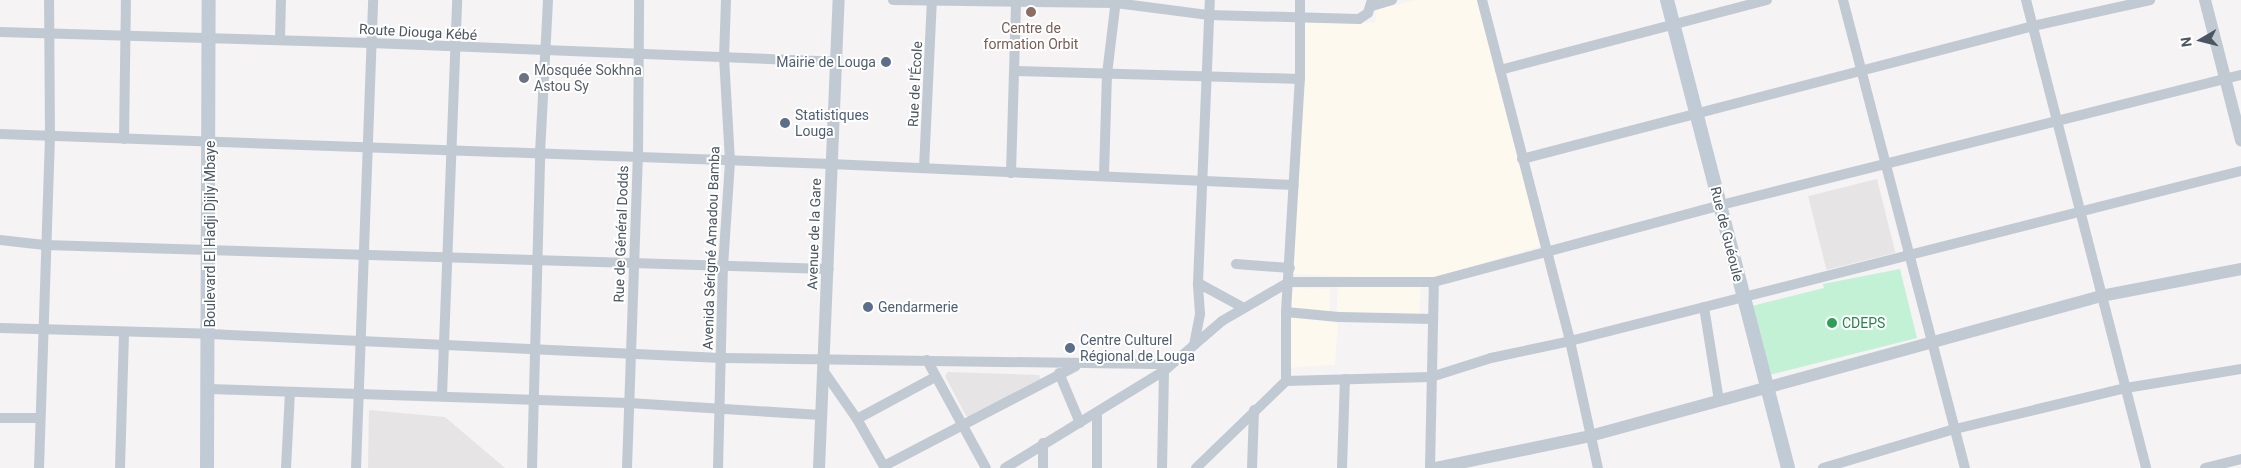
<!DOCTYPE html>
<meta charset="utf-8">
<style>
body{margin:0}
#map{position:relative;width:2241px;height:468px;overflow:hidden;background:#f5f3f3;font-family:Roboto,sans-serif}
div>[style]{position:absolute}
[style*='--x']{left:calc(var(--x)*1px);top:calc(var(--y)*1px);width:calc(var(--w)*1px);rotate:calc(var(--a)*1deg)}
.commercial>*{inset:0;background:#fdf9ef;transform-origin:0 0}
.education>*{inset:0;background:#e6e4e5;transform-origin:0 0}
.green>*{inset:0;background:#c3f1d5}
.minor>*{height:10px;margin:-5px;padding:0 5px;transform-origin:5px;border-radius:5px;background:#c1cad2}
.tertiary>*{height:12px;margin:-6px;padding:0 6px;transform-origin:6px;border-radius:6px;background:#c1cad2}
.secondary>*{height:14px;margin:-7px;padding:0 7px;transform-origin:7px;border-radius:7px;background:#c1cbd6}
.dots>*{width:14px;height:14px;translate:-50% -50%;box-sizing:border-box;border:2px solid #fff;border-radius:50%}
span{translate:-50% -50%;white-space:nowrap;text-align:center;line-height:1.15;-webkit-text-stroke:4px #fff;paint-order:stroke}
.education-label{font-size:14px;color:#785e54}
.street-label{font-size:14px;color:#4a5661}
.service-label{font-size:14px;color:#4e5e75}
.right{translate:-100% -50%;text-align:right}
.left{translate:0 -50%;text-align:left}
.worship-label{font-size:14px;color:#5b616d}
.leisure-label{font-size:14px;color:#27864d}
.north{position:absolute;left:2176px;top:15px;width:50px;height:50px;-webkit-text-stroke:4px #fff;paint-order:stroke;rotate:262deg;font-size:14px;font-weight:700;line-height:20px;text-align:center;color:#4a5661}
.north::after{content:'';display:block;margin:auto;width:18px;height:22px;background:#4a5661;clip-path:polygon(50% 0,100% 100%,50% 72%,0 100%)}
</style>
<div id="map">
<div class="commercial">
<i style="clip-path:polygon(1415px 0,1481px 0,1541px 246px,1426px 280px,1293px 274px,1302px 23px,1375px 23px,1376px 10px)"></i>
<i style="left:1338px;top:282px;width:83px;height:30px;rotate:3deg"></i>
<i style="left:1290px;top:288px;width:40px;height:24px;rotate:1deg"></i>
<i style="clip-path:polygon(1280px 315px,1338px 323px,1335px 365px,1285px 368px)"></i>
</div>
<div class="education">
<i style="left:1877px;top:179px;width:76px;height:71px;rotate:76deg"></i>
<i style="clip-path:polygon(948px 372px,1039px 375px,1041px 380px,972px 418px,966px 416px,945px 376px)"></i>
<i style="clip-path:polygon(369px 410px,445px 417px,505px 468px,368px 468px)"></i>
</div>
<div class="green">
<i style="clip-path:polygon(1900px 269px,1917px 338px,1765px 376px,1748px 307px,1824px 288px,1823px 284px)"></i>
</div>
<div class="minor">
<i style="--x:893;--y:0;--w:223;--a:0.8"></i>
<i style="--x:1116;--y:3;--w:94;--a:7.4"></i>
<i style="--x:1209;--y:15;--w:150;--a:1.5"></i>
<i style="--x:1359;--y:19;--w:11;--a:-34"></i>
<i style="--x:1368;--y:13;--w:14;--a:-73"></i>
<i style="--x:1482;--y:0;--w:352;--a:75.5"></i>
<i style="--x:1570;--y:341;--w:130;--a:77.6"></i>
<i style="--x:1843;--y:0;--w:484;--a:75.4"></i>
<i style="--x:2026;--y:0;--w:483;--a:75.6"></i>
<i style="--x:1372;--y:6;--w:21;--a:-17"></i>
<i style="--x:0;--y:32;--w:371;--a:1.7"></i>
<i style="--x:371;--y:43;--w:464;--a:2.3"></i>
<i style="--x:280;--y:40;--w:40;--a:-88.6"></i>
<i style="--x:1500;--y:70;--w:276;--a:-14.7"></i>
<i style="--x:1015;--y:71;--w:285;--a:1.6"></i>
<i style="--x:0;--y:134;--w:832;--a:2.07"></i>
<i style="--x:831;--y:164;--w:463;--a:2.6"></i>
<i style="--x:124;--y:139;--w:139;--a:-89.2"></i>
<i style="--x:1522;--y:159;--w:528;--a:-14.59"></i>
<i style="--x:2033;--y:26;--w:120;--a:-12.5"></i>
<i style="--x:924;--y:168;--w:168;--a:-87.3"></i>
<i style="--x:1011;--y:173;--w:173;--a:-88.3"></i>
<i style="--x:1104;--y:175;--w:101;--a:-88.3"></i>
<i style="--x:1107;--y:74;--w:75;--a:-83.1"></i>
<i style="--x:0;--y:240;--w:45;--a:6.3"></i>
<i style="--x:45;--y:245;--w:784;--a:1.75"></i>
<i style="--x:1236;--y:264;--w:54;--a:4.2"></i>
<i style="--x:1198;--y:283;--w:50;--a:28.6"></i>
<i style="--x:1704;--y:307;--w:95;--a:80.9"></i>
<i style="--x:1286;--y:312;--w:53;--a:5.4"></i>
<i style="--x:1339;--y:317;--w:94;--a:1.2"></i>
<i style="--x:0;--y:328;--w:210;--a:1.6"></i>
<i style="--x:210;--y:334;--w:512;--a:2.69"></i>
<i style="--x:721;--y:358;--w:449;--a:0.8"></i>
<i style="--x:1194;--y:345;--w:32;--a:-79"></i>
<i style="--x:1200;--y:314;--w:31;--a:-94"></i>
<i style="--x:1198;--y:283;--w:283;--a:-87.6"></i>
<i style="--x:927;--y:360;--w:123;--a:61.4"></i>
<i style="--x:825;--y:373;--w:56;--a:55.2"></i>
<i style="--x:857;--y:419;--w:56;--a:60.3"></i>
<i style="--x:1059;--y:373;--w:54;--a:67.2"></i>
<i style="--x:1286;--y:381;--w:69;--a:-90"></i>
<i style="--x:1286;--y:312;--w:233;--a:-86.6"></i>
<i style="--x:1300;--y:79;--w:79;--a:-90"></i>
<i style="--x:209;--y:389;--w:420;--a:1.9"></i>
<i style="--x:629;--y:403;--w:192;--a:3.6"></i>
<i style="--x:442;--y:396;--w:396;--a:-87.8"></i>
<i style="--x:0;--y:418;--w:39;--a:0"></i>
<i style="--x:857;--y:419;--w:89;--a:-28.3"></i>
<i style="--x:884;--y:466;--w:216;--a:-27.5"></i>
<i style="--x:39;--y:468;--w:331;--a:-88.1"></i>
<i style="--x:50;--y:137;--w:137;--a:-90.4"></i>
<i style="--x:120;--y:468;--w:136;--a:-88.3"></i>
<i style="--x:286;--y:468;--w:76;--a:-87"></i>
<i style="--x:356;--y:468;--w:468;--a:-87.9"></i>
<i style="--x:532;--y:468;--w:315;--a:-88.5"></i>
<i style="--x:540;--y:153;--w:153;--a:-87"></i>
<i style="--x:627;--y:468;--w:310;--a:-88"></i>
<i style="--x:638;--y:158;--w:158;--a:-89.6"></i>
<i style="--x:718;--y:468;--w:201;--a:-88.6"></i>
<i style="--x:723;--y:267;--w:106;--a:-86.2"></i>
<i style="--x:730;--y:161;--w:103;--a:-93.3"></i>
<i style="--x:724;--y:58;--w:58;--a:-88"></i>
<i style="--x:1005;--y:468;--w:186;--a:-31.4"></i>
<i style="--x:1164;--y:371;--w:77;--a:-40.8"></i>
<i style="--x:1222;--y:321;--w:78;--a:-30.2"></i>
<i style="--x:1289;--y:282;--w:145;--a:0"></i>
<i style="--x:1434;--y:282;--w:297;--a:-15"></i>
<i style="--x:1721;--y:205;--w:536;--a:-14.04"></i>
<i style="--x:1043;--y:468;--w:25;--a:-90"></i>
<i style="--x:1097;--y:468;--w:55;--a:-90"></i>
<i style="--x:1162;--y:468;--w:97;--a:-88.8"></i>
<i style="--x:1196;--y:468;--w:125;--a:-44"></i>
<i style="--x:1286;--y:381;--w:145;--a:-1.6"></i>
<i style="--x:1431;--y:377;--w:63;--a:-17.6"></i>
<i style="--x:1491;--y:358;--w:81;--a:-12.1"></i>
<i style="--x:1570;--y:341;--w:692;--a:-14.22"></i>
<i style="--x:1252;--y:468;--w:58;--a:-88"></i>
<i style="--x:1342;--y:468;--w:89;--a:-88.1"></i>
<i style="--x:1430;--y:468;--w:186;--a:-88.8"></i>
<i style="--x:1823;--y:468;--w:138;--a:-16.5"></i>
<i style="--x:1955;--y:429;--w:176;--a:-13.5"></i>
<i style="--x:2126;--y:388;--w:117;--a:-9.4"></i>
<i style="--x:2205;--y:468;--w:37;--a:-14"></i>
</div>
<div class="tertiary">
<i style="--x:2205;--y:0;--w:145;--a:75.6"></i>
<i style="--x:819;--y:468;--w:468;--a:-87.6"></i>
<i style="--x:1436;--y:468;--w:157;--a:-11.7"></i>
<i style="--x:1590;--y:436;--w:530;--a:-15.32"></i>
<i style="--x:2101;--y:296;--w:143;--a:-10.9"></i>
</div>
<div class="secondary">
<i style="--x:1667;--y:0;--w:483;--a:75.5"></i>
<i style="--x:207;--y:468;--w:468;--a:-89.8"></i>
</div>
<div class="dots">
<i style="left:1031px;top:12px;background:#8d6e63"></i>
<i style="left:886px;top:62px;background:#5c6f8a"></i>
<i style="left:524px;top:78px;background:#6b7280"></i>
<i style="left:785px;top:123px;background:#5c6f8a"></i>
<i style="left:868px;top:307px;background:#5c6f8a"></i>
<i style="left:1832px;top:323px;background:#2e9e5b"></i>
<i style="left:1070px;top:348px;background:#5c6f8a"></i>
</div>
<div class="education-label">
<span style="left:1031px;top:36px">Centre de<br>formation Orbit</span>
</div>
<div class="street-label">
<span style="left:418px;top:32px;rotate:3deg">Route Diouga Kébé</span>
<span style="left:915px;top:84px;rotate:-87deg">Rue de l'École</span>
<span style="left:210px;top:234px;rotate:-90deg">Boulevard El Hadji Djily Mbaye</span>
<span style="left:621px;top:234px;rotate:-88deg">Rue de Général Dodds</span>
<span style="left:814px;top:234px;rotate:-88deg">Avenue de la Gare</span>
<span style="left:1727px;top:234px;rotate:76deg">Rue de Guéoule</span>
<span style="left:711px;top:248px;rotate:-88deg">Avenida Sérigné Amadou Bamba</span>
</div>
<div class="service-label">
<span class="right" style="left:876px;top:62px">Mairie de Louga</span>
<span class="left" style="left:795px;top:123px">Statistiques<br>Louga</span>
<span class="left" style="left:878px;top:307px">Gendarmerie</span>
<span class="left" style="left:1080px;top:348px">Centre Culturel<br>Régional de Louga</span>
</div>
<div class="worship-label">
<span class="left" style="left:534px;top:78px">Mosquée Sokhna<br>Astou Sy</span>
</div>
<div class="leisure-label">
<span class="left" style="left:1842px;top:323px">CDEPS</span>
</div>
<div class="north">N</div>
</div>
